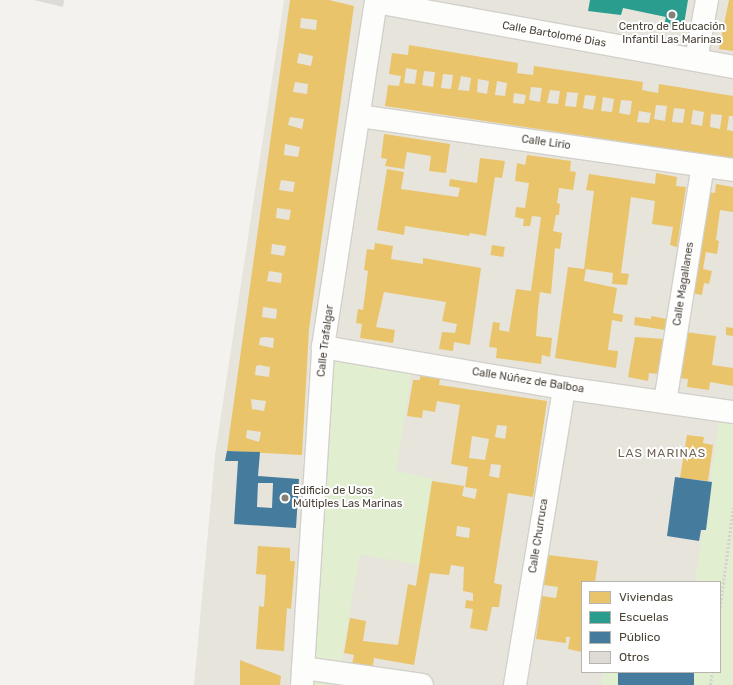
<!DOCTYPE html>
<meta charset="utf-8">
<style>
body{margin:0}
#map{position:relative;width:733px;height:685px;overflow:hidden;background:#f4f2ee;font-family:Rubik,sans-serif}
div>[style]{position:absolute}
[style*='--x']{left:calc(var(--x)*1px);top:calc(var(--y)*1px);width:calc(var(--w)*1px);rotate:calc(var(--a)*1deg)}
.residential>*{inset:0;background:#e7e4dc}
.green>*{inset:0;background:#e1eecf}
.homes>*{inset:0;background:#e9c46a;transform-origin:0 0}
.schools>*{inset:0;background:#2a9d8f}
.public>*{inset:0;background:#457b9d;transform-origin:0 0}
.building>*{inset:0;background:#dedbd6}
.path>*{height:2.5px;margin-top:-1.25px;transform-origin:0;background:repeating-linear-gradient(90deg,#d3d2cc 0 2px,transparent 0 4px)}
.roads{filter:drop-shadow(1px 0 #d2d0cb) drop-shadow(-1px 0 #d2d0cb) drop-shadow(0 1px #d2d0cb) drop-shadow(0 -1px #d2d0cb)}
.street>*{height:22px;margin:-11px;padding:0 11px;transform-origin:11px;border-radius:11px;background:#fdfdfc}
.dots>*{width:11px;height:11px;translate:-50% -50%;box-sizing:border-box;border:2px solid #fff;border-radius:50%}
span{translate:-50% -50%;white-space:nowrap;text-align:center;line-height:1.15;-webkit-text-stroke:4px #fff;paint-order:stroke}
.poi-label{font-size:11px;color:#4b4439}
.left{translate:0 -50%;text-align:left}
.street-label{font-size:11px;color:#4b4439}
.neighbourhood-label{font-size:12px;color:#6e6250;letter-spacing:1px}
.legend{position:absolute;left:581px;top:581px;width:140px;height:92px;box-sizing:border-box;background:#fff;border:1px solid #b7b4b0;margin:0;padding:5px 7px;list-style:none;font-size:12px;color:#4b4439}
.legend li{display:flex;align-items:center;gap:8px;height:20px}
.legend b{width:20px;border:1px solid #b7b4b0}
</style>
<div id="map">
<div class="residential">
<i style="clip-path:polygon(evenodd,284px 0,733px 0,733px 685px,194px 685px,215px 455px,284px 0,582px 582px,720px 582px,720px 672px,582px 672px,582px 582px)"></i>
</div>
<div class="green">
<i style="clip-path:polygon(323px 347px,413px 363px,396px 471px,434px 479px,424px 566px,360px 554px,337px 685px,302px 685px)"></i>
<i style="clip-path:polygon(721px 410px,733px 412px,733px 685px,601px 685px,603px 672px,720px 672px,720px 582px,695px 582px)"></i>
</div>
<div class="homes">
<i style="clip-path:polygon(evenodd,290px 0,329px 0,354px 6px,309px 329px,302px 455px,227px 451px,290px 0,301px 18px,317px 20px,316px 30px,300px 28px,301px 18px,290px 0,299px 53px,313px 56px,311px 66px,297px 63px,299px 53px,290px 0,295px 82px,308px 84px,307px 94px,293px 92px,295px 82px,290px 0,290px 117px,304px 119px,302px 129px,288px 125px,290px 117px,290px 0,285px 144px,300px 147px,298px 157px,284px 155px,285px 144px,290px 0,281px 180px,295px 182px,293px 192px,279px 190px,281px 180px,290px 0,277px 208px,291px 210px,289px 220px,276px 218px,277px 208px,290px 0,272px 244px,286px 246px,284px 256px,271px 254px,272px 244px,290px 0,269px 271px,282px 273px,281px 283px,267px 281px,269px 271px,290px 0,263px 307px,277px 309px,276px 319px,262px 317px,263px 307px,290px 0,264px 337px,274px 338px,273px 348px,259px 345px,260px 338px,264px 337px,290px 0,259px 365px,270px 367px,269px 377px,255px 375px,256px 366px,259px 365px,290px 0,251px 399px,266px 401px,264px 411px,252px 409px,251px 399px,290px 0,247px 430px,261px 432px,259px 442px,246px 438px,247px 430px)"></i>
<i style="clip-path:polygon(729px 0,733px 0,733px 51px,719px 49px)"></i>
<i style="clip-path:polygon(evenodd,409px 45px,518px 63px,517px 73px,533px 75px,534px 66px,643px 82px,642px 90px,658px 93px,659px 84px,733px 96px,733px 116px,729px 116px,727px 130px,733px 131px,733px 158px,385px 106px,388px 85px,399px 86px,401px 76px,389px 74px,392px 53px,408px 55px,409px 45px,406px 68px,417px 70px,415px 84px,404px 83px,406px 68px,409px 45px,424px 71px,435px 72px,433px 87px,422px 85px,424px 71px,409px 45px,443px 74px,453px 75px,451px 89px,441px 88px,443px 74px,409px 45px,461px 76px,471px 78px,469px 91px,458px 90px,461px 76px,409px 45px,478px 79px,489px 81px,487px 94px,477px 92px,478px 79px,409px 45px,497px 81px,507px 83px,505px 96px,495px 95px,497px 81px,409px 45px,531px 87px,542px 88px,540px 102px,529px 100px,531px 87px,409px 45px,550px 90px,560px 91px,558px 104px,547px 103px,550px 90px,409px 45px,567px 92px,578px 93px,576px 107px,565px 106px,567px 92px,409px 45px,514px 93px,526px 95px,524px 104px,513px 103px,514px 93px,409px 45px,585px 95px,596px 96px,593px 110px,583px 108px,585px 95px,409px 45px,603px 97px,614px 99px,612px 112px,601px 111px,603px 97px,409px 45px,621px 100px,632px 101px,630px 115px,619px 113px,621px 100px,409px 45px,656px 105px,667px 106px,665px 121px,654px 119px,656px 105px,409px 45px,674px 108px,685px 109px,683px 123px,672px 122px,674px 108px,409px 45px,693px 110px,704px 112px,702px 126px,691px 124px,693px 110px,409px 45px,639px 111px,651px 113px,649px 123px,637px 122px,639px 111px,409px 45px,711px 114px,722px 115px,720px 129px,710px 127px,711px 114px)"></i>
<i style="clip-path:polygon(384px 134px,450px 144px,446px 173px,429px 171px,431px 156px,407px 152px,404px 169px,385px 166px,387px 159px,381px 158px)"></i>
<i style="clip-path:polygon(527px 155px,571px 161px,570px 171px,576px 172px,573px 190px,559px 188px,557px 203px,560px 204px,559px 215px,556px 215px,553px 231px,562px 233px,560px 249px,555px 248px,551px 294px,540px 292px,538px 309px,536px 336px,552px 338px,550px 357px,542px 355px,541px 364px,496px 358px,497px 348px,489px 347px,493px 322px,500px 323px,499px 330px,509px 332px,516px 289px,531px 291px,541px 217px,532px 216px,530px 226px,523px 226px,524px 219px,515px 217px,516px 207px,525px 208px,529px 183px,515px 181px,517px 163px,525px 165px)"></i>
<i style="clip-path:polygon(480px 158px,505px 161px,502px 178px,495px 177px,486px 236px,470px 233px,469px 236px,405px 226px,404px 235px,377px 230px,387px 169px,404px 172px,401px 189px,458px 197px,460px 188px,449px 186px,450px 179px,477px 183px)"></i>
<i style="clip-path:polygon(656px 173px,677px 177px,676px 186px,686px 187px,677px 247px,670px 245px,673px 227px,652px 224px,655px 201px,631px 197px,621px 273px,629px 274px,627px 285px,612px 284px,613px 273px,586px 269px,584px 281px,617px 288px,613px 313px,623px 315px,622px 322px,612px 320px,608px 350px,618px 351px,616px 368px,555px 358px,568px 267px,584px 269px,594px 191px,586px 190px,589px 174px,655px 184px)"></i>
<i style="clip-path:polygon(716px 184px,733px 187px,733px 212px,720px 210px,716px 240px,719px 241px,717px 254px,706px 252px,703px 269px,712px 271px,709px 284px,704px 283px,702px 295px,691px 293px,707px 192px,715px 193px)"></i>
<i style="clip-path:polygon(375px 243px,393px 246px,391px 259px,423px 264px,423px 258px,481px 268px,470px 345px,454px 342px,453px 351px,439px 349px,442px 332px,455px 333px,457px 324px,442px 321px,446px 302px,384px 292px,376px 327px,395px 330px,393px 343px,360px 338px,362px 324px,356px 323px,358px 309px,363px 310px,368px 271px,364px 270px,367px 249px,374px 250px)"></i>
<i style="left:492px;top:245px;width:13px;height:10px;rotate:9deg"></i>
<i style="clip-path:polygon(651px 316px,667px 319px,665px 330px,634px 325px,635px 317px,651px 319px)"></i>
<i style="clip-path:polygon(726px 327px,733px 328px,733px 336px,726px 335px)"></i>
<i style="clip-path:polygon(685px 332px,716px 336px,712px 365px,733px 368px,733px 386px,710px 382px,709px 390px,687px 387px,688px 379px,677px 378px)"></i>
<i style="clip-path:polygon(635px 337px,664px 339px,659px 374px,649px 373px,648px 381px,628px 377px)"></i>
<i style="clip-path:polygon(evenodd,420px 376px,440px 379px,439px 385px,547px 401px,533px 497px,508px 493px,494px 583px,502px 585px,499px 607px,492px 607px,487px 631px,470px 628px,473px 609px,465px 608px,466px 600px,473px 601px,473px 593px,463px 591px,464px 567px,451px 565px,449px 575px,430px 573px,414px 665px,374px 658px,373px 667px,352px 664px,354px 655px,344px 653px,350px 618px,366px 621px,363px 641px,398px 645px,408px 584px,416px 586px,432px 481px,464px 486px,462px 496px,475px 499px,477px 489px,465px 487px,468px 467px,451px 464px,460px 405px,437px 401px,435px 412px,423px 410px,422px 418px,407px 416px,413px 380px,420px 380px,420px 376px,497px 425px,507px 426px,505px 439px,495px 437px,497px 425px,420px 376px,472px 436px,489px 439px,485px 460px,469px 458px,472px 436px,420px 376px,491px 464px,501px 465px,499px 478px,489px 476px,491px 464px,420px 376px,457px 526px,470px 528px,469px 538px,456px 536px,457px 526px)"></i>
<i style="clip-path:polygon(687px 435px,704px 437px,703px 443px,713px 445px,708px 481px,680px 478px)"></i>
<i style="clip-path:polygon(258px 546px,290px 548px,290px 561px,295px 561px,291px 609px,287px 608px,284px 651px,256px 649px,259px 606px,264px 607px,266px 575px,256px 574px)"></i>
<i style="clip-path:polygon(548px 555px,598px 561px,595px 582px,582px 582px,582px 652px,568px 649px,570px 637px,566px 637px,566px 643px,536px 639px,542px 596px,556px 598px,558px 587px,544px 585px)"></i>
<i style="clip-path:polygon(240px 660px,281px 676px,280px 685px,240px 685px)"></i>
</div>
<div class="schools">
<i style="clip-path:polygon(590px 0,688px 0,683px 30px,664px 26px,666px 17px,623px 8px,621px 15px,588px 11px)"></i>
</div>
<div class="public">
<i style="clip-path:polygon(evenodd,227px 451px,260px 452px,258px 476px,299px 479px,296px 528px,234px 524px,238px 461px,225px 461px,227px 451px,258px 483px,273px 483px,272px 508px,257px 507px,258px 483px)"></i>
<i style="clip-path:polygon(675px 477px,712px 482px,706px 530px,701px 530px,699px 541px,667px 536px)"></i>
<i style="left:618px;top:672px;width:76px;height:13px"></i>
</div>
<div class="building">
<i style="clip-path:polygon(34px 0,64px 0,63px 7px)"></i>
</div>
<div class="path">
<i style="--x:720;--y:608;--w:101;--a:-82.6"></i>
<i style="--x:710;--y:685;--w:13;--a:-81"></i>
</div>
<div class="roads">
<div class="street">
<i style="--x:376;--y:2;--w:363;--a:10.3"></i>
<i style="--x:696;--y:60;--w:61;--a:-79.6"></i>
<i style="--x:359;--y:116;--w:378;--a:8.2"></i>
<i style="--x:323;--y:347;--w:244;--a:9.7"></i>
<i style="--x:564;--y:388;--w:171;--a:8.1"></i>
<i style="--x:665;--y:402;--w:239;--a:-80.9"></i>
<i style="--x:303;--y:668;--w:120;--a:8.1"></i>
<i style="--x:302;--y:685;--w:339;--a:-86.4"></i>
<i style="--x:323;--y:347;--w:351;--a:-81.3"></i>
<i style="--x:515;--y:685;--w:301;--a:-80.6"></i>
</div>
</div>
<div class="dots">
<i style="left:672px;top:15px;background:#868178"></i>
<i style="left:285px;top:498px;background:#868178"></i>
</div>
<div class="poi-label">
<span style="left:672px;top:34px">Centro de Educación<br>Infantil Las Marinas</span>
<span class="left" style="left:293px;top:498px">Edificio de Usos<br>Múltiples Las Marinas</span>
</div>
<div class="street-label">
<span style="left:554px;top:35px;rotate:10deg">Calle Bartolomé Dias</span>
<span style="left:546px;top:143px;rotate:8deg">Calle Lirio</span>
<span style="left:684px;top:284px;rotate:-81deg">Calle Magallanes</span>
<span style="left:326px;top:341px;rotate:-83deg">Calle Trafalgar</span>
<span style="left:528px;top:381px;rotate:9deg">Calle Núñez de Balboa</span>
<span style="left:539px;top:536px;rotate:-81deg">Calle Churruca</span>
</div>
<div class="neighbourhood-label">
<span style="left:662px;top:454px">LAS MARINAS</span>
</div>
<ul class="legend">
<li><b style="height:11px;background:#e9c46a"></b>Viviendas</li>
<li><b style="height:11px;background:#2a9d8f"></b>Escuelas</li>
<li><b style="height:11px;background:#457b9d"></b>Público</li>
<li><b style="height:11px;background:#dedbd6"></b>Otros</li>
</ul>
</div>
